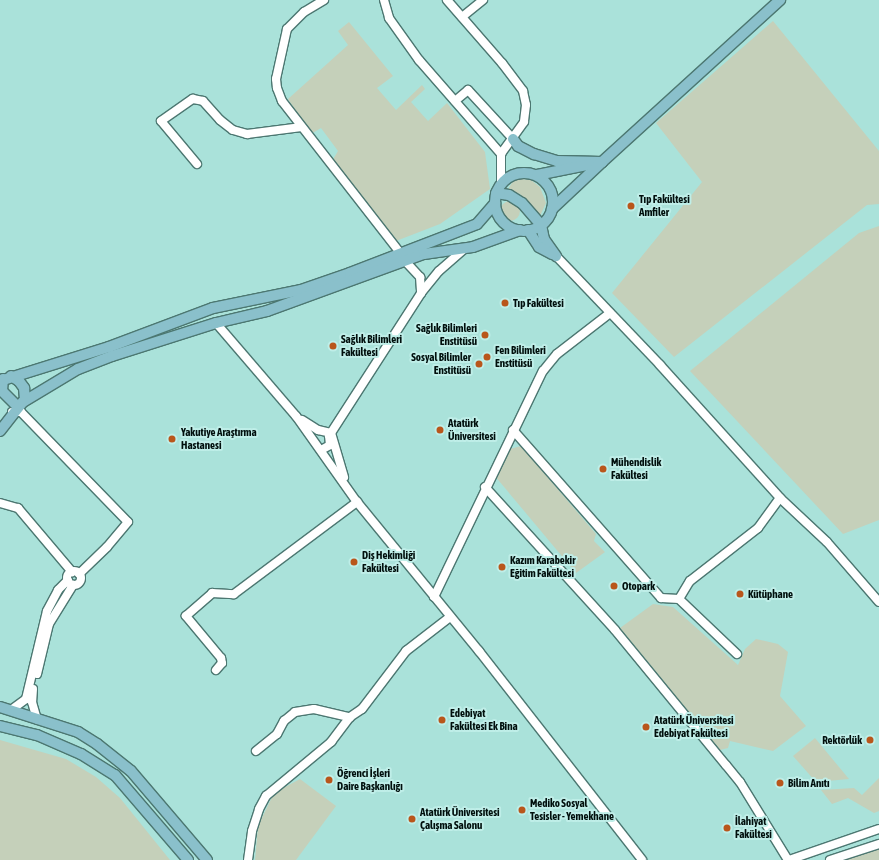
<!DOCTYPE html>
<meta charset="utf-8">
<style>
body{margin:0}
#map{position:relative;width:879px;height:860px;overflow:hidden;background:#bfeee8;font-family:"Asap Condensed",sans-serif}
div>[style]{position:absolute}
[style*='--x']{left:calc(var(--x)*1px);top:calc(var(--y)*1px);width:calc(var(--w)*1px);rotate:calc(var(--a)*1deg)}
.built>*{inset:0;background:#aae2da;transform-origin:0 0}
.green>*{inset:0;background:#c5d0ba}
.round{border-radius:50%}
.roads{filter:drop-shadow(1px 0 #4c7771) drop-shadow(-1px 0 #4c7771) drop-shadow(0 1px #4c7771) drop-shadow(0 -1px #4c7771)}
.minor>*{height:8px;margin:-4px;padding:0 4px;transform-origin:4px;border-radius:4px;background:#fff}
.minor>.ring{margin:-4px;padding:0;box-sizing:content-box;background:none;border:8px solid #fff;border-radius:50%}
.major>*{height:10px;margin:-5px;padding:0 5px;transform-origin:5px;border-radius:5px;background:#8ac0cb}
.major>.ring{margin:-5px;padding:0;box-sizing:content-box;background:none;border:10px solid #8ac0cb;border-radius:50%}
.dots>*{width:11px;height:11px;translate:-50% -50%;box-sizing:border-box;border:2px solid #bfeee8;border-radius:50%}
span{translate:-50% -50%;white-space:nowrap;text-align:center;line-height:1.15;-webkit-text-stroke:4px #bfeee8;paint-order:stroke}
.poi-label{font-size:11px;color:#010f0d;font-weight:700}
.left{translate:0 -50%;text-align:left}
.right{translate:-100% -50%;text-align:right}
</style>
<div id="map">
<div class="built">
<i style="left:0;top:0;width:879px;height:860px"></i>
</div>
<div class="green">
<i style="clip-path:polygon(773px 21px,879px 151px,879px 204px,867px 205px,674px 357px,612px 293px,702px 182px,656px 123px)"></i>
<i style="clip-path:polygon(349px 22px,393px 76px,377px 88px,396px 110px,422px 85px,425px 89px,411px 102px,428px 121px,447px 103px,485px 152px,490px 189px,440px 224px,396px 241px,332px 161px,338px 151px,321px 128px,311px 134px,288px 99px,348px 45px,338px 31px)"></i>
<i style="clip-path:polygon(521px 179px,531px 180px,540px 187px,546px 203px,540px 216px,537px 217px,520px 194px,507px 191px,513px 181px)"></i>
<i class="round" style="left:500px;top:201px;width:20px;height:20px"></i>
<i style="clip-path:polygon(879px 226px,879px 520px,843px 534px,690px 371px,859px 233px)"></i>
<i style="clip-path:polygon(521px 446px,596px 534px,594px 541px,605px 552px,576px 573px,494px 475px,506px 450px)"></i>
<i style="clip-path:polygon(653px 604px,673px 607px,738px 665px,745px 649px,756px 639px,778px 644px,788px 652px,780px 696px,806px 726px,773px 751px,730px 741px,728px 748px,720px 750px,620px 628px)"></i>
<i style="clip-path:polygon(815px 738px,849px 779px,816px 782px,793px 756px)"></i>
<i style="clip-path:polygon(0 740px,66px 759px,96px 777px,120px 798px,170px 860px,0 860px)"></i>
<i style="clip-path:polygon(879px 778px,879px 811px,874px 813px,848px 798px,832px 804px,821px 790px,854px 788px,862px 795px)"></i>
<i style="clip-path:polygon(300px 779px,336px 806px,296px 860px,255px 860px,258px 826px,274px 793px)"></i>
<i style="clip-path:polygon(879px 848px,879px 860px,842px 860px)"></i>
</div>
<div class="roads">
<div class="minor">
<i style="--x:324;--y:0;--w:23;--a:149"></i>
<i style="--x:304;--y:12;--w:24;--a:135"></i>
<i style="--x:287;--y:29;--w:51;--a:102.4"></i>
<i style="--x:276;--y:79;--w:9;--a:84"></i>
<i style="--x:277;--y:88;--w:14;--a:69"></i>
<i style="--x:282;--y:101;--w:194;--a:52.1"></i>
<i style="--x:384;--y:0;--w:19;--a:74"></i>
<i style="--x:389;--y:18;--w:52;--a:54.5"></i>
<i style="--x:419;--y:60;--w:125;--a:48.9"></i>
<i style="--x:447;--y:0;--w:84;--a:48.9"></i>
<i style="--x:502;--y:63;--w:35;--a:53"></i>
<i style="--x:523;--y:91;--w:14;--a:78"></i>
<i style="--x:526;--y:105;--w:17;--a:97"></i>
<i style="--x:524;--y:122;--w:39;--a:126"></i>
<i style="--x:501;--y:154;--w:30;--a:90"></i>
<i style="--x:462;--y:17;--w:27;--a:-39"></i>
<i style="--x:455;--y:101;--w:17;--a:-40"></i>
<i style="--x:468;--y:90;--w:67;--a:47.4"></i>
<i style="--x:197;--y:164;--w:56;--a:-129.9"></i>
<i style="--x:161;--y:121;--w:39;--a:-35"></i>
<i style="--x:193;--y:99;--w:10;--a:11"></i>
<i style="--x:203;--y:101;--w:25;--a:48"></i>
<i style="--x:220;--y:120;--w:16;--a:38"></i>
<i style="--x:233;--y:130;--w:15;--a:16"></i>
<i style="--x:247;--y:134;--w:55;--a:-7.3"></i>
<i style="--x:556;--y:256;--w:151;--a:46.3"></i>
<i style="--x:660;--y:365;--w:179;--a:47.9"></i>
<i style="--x:780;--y:498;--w:64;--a:43.1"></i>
<i style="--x:827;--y:542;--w:79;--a:49.1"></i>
<i style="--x:406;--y:262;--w:21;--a:47"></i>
<i style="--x:420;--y:277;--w:16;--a:86"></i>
<i style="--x:216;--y:323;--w:123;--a:49.3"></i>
<i style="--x:296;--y:416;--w:105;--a:54.7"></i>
<i style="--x:357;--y:502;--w:193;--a:50.7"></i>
<i style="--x:479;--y:651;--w:265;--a:52"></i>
<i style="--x:12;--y:412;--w:9;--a:0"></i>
<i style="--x:21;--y:412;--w:153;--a:45.8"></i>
<i style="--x:128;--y:522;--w:33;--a:130"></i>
<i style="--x:107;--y:547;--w:39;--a:136"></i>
<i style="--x:302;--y:420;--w:19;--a:32"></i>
<i style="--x:318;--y:430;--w:13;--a:13"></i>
<i style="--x:331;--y:433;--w:46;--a:73.5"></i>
<i style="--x:513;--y:430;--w:224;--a:48.6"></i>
<i style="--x:661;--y:598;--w:18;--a:3"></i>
<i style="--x:679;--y:599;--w:80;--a:43.5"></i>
<i style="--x:321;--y:450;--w:10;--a:-29"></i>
<i style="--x:330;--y:445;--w:9;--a:-96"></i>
<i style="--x:329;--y:436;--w:170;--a:-57.2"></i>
<i style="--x:421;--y:293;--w:28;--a:-51"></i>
<i style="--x:439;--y:271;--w:33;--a:-41"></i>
<i style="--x:485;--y:487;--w:193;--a:47.7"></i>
<i style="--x:615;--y:630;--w:175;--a:50.6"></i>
<i style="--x:726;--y:765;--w:22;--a:51"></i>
<i style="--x:740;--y:782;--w:92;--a:58.4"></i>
<i style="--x:0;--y:503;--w:19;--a:16"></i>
<i style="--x:18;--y:508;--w:84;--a:49.8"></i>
<i class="ring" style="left:67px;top:571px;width:6px;height:6px"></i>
<i style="--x:434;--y:597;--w:251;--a:-64.3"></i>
<i style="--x:543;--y:371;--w:22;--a:-51"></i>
<i style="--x:557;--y:354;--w:67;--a:-37.7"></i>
<i style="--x:679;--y:599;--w:21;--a:-59"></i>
<i style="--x:690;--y:581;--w:86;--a:-37.9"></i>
<i style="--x:758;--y:528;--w:37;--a:-54"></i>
<i style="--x:216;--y:670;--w:9;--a:-49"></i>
<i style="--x:222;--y:663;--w:5;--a:-101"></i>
<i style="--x:221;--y:658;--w:55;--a:-129.8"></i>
<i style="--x:186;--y:616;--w:35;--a:-41"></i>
<i style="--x:212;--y:593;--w:22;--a:3"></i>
<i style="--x:234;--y:594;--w:154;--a:-36.8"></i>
<i style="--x:37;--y:674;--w:51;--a:-76.5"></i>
<i style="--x:49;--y:624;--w:46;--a:-58.4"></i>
<i style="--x:33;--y:689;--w:13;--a:94"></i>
<i style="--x:32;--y:702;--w:18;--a:74"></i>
<i style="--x:11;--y:710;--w:19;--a:-36"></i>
<i style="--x:26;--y:699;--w:90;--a:-76.6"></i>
<i style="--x:47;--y:611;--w:24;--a:-62"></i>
<i style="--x:58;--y:590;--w:14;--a:-45"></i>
<i style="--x:256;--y:751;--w:27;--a:-39"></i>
<i style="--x:277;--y:734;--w:15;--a:-62"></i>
<i style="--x:284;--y:721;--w:14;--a:-39"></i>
<i style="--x:295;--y:712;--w:19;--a:-9"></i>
<i style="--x:314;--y:709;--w:37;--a:13"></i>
<i style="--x:350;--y:717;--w:14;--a:-34"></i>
<i style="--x:362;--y:709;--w:73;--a:-52.8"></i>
<i style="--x:406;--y:651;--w:56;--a:-37.7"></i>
<i style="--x:248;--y:860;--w:29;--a:-82"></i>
<i style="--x:252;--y:831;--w:23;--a:-72"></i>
<i style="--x:259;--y:809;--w:15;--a:-62"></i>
<i style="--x:266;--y:796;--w:85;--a:-39.7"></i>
<i style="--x:331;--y:742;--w:31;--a:-53"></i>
<i style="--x:789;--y:860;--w:95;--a:-19"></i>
<i style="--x:830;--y:860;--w:52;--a:-18.1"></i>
</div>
<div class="major">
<i style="--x:513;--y:139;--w:9;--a:54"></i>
<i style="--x:518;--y:146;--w:18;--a:27"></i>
<i style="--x:534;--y:154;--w:24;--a:17"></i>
<i style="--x:557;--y:161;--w:45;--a:1.3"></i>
<i style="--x:602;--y:162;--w:241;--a:-42.3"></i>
<i class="ring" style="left:495px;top:173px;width:48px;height:48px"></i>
<i style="--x:537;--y:175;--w:66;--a:-11.3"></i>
<i style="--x:602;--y:162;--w:69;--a:136.8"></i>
<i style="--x:496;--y:193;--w:13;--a:9"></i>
<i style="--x:509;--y:195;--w:15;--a:32"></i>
<i style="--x:522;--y:203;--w:29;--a:49"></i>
<i style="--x:541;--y:225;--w:14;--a:78"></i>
<i style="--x:544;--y:239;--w:21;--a:55"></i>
<i style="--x:528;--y:230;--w:20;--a:57"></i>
<i style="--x:539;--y:247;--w:15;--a:28"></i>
<i style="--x:11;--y:376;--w:9;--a:32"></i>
<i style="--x:19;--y:381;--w:9;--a:54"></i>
<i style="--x:24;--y:388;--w:12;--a:85"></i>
<i style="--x:3;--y:379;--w:12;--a:95"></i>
<i style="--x:2;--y:391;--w:23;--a:45"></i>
<i style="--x:0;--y:381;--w:114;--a:-17.3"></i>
<i style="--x:109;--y:347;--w:111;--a:-20.6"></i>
<i style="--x:213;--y:308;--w:90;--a:-11.6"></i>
<i style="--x:301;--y:290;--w:52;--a:-19.1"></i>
<i style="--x:350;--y:273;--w:136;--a:-21.1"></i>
<i style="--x:477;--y:224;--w:28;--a:-49"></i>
<i style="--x:0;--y:431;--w:37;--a:-52"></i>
<i style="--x:23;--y:402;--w:64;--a:-31"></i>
<i style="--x:78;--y:369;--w:36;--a:-21"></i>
<i style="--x:112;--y:356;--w:109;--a:-17.6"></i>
<i style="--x:216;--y:323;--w:52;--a:-13.2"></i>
<i style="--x:267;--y:311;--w:167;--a:-20"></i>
<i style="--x:424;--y:254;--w:49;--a:-8.1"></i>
<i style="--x:473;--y:247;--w:50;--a:-19.9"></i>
<i style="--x:0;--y:707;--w:82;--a:17.8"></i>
<i style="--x:78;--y:732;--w:22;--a:32"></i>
<i style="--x:97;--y:744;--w:43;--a:38.5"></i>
<i style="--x:131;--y:771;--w:117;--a:49.5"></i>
<i style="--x:0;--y:726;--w:38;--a:14"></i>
<i style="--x:37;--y:735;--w:48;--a:23.4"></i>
<i style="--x:81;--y:754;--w:40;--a:32"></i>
<i style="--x:115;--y:775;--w:112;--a:49.3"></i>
</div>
</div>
<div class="dots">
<i style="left:631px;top:206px;background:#b9561b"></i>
<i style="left:505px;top:303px;background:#b9561b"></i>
<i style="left:485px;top:335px;background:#b9561b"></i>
<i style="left:333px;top:346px;background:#b9561b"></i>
<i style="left:487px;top:357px;background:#b9561b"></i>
<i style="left:479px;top:364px;background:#b9561b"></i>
<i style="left:440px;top:430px;background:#b9561b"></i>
<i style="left:172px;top:439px;background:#b9561b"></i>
<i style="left:603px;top:469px;background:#b9561b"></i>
<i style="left:354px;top:562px;background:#b9561b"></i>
<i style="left:502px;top:567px;background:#b9561b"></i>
<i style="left:614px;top:586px;background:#b9561b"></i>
<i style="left:740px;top:594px;background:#b9561b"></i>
<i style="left:442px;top:720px;background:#b9561b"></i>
<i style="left:646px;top:727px;background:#b9561b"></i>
<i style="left:870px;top:740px;background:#b9561b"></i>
<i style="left:329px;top:780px;background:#b9561b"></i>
<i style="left:780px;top:783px;background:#b9561b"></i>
<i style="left:522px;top:810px;background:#b9561b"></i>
<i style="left:412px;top:819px;background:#b9561b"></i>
<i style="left:727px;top:828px;background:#b9561b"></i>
</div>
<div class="poi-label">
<span class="left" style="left:639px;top:206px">Tıp Fakültesi<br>Amfiler</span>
<span class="left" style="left:513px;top:303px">Tıp Fakültesi</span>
<span class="right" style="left:477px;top:335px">Sağlık Bilimleri<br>Enstitüsü</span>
<span class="left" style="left:341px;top:346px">Sağlık Bilimleri<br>Fakültesi</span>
<span class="left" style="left:495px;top:357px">Fen Bilimleri<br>Enstitüsü</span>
<span class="right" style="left:471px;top:364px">Sosyal Bilimler<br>Enstitüsü</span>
<span class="left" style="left:448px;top:430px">Atatürk<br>Üniversitesi</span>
<span class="left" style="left:181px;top:439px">Yakutiye Araştırma<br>Hastanesi</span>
<span class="left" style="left:611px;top:469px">Mühendislik<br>Fakültesi</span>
<span class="left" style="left:362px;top:562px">Diş Hekimliği<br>Fakültesi</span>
<span class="left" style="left:510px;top:567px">Kazım Karabekir<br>Eğitim Fakültesi</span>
<span class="left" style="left:622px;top:586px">Otopark</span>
<span class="left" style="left:748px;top:594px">Kütüphane</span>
<span class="left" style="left:450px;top:720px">Edebiyat<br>Fakültesi Ek Bina</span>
<span class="left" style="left:654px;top:727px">Atatürk Üniversitesi<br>Edebiyat Fakültesi</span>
<span class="right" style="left:862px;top:740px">Rektörlük</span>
<span class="left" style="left:337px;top:780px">Öğrenci İşleri<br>Daire Başkanlığı</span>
<span class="left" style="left:788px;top:783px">Bilim Anıtı</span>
<span class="left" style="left:530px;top:810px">Mediko Sosyal<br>Tesisler - Yemekhane</span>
<span class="left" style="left:420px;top:819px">Atatürk Üniversitesi<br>Çalışma Salonu</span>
<span class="left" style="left:735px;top:828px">İlahiyat<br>Fakültesi</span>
</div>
</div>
